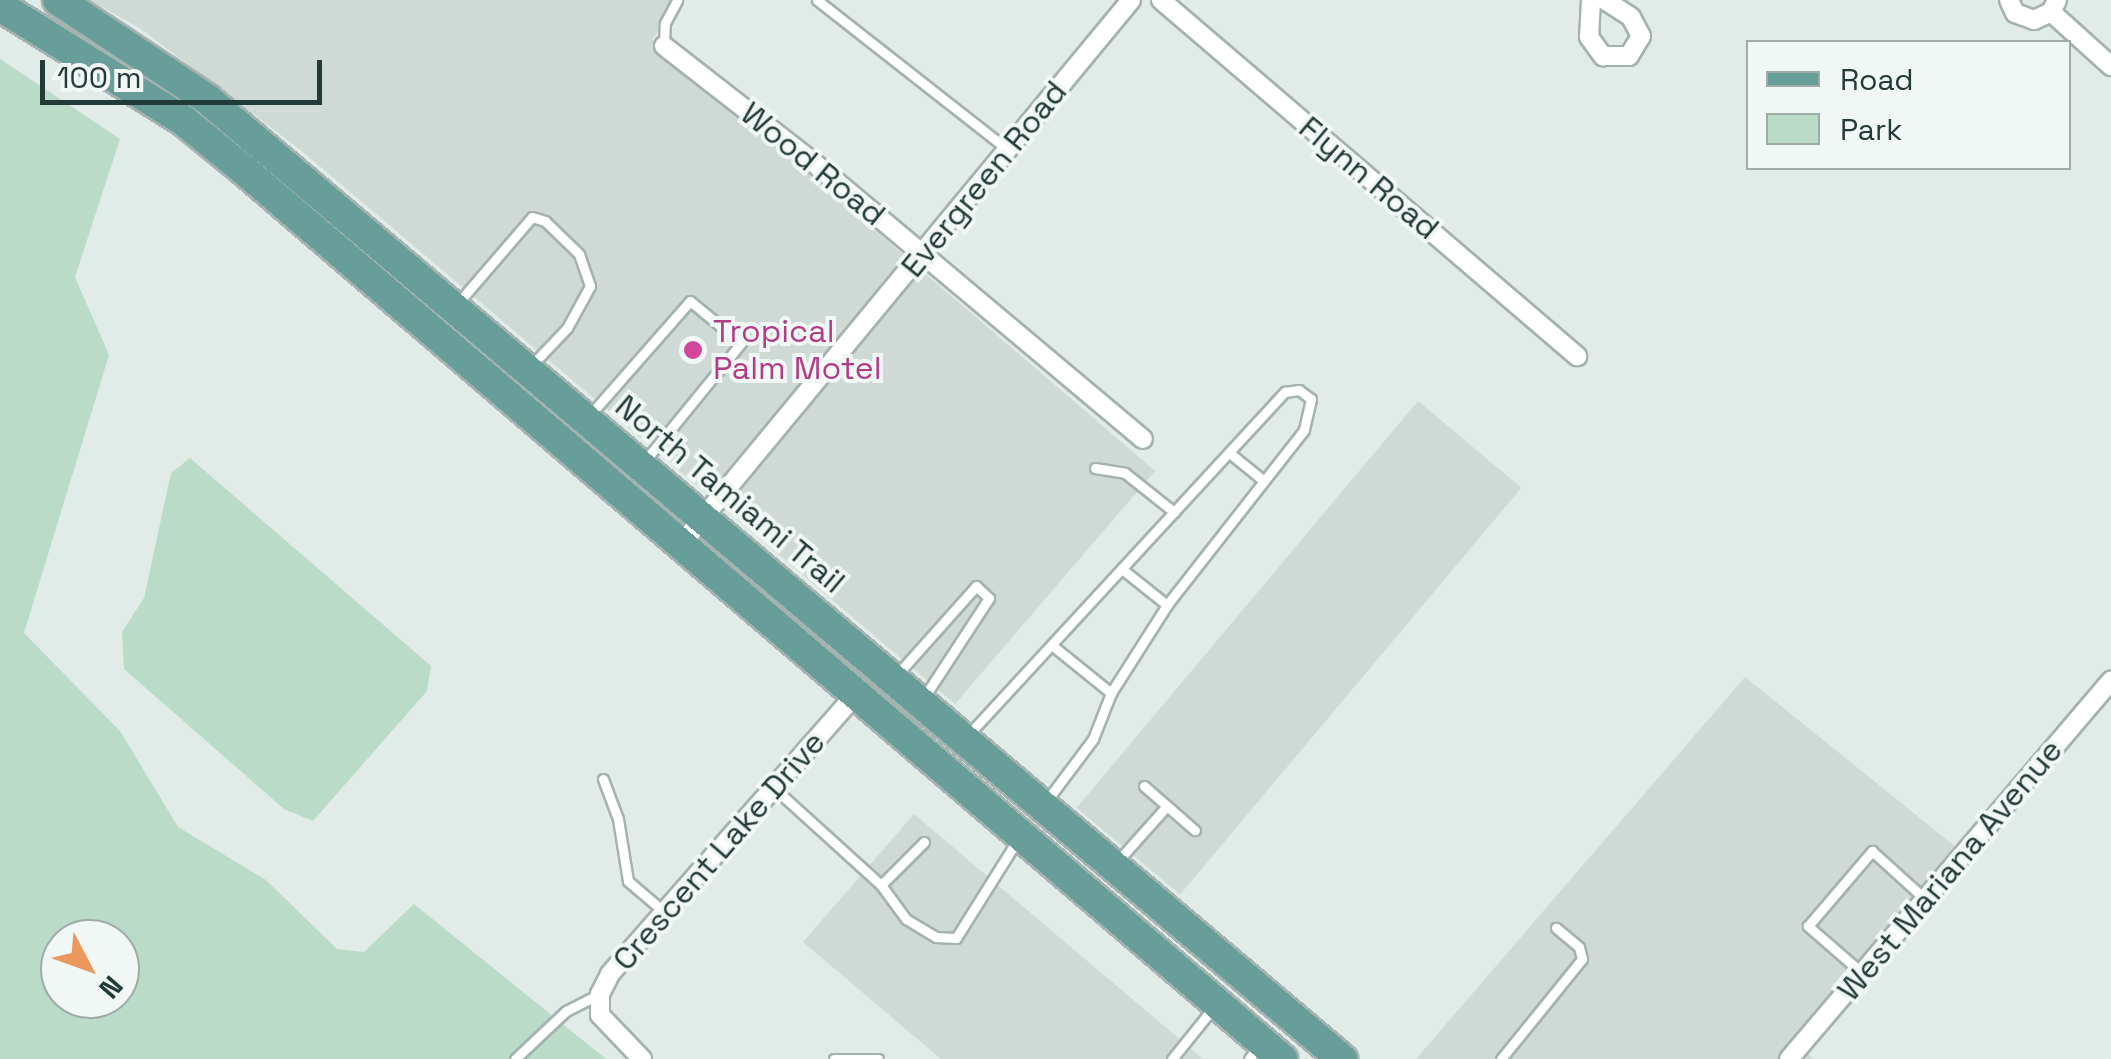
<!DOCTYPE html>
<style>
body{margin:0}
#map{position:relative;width:2111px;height:1059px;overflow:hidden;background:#e1ebe8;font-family:"Space Grotesk",sans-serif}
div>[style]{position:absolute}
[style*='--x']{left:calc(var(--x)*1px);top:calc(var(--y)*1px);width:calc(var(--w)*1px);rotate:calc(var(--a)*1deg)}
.built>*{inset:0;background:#cfdad7;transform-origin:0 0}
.green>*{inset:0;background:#bbdbc9}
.roads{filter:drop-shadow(2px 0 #a4b2b0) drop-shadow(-2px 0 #a4b2b0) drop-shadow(0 2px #a4b2b0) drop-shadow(0 -2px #a4b2b0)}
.service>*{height:9px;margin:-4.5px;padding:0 4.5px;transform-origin:4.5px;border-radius:4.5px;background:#fff}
.minor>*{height:18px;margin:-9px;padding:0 9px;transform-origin:9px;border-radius:9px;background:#fff}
.primary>*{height:30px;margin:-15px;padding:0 15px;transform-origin:15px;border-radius:15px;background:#679e99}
.dots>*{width:28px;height:28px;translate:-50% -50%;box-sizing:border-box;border:5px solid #f1f7f5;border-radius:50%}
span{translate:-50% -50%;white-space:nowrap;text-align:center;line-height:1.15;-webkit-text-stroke:8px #f1f7f5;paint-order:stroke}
.street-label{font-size:32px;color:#223a38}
.hotel-label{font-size:32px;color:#b23c85}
.left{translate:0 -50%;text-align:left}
.legend{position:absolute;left:1746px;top:40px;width:325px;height:130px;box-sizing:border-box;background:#f1f7f5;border:2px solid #9eaba9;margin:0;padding:12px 18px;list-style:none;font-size:30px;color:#223a38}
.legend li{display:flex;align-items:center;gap:20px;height:50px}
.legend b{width:50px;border:2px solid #9eaba9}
.north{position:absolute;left:40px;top:919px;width:100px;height:100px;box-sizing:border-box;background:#f1f7f5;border:2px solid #9eaba9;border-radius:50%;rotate:131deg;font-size:28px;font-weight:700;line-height:40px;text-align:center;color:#223a38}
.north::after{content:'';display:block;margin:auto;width:35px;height:45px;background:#eb985f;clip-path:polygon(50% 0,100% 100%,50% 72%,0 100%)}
.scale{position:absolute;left:40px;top:60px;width:282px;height:45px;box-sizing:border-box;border:5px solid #223a38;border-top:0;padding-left:12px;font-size:30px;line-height:35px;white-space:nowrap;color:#223a38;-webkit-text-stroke:8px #f1f7f5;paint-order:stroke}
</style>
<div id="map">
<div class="built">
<i style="clip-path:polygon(90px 0,684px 0,652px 39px,1155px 471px,955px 704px,303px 152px,141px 29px)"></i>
<i style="left:1418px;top:401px;width:135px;height:531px;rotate:40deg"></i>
<i style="clip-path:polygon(1745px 677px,1962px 852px,1800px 1047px,1814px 1059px,1416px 1059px)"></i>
<i style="clip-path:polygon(914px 814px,1203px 1059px,941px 1059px,803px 942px)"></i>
</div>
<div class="green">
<i style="clip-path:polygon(evenodd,0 59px,120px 139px,75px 277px,109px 355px,24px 633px,120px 731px,178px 827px,266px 880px,337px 949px,364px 952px,414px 904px,606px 1059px,0 1059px,0 59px,60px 939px,120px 939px,120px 999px,60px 999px,60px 939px)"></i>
<i style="clip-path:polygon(190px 458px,431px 666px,427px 691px,313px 821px,284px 809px,124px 669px,122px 632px,144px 598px,171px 473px)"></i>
</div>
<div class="roads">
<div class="service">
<i style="--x:817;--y:0;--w:243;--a:38.1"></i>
<i style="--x:664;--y:46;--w:23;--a:-88"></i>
<i style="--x:665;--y:23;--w:26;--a:-62"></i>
<i style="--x:458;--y:303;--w:113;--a:-49.3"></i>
<i style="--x:532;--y:217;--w:14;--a:17"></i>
<i style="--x:545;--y:221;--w:47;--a:44.1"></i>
<i style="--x:579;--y:254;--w:34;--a:71"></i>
<i style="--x:590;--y:286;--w:48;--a:118.7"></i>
<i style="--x:567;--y:328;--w:52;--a:133.5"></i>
<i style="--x:589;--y:416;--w:153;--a:-48.7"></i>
<i style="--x:690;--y:301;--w:66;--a:39.5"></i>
<i style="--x:741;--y:343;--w:155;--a:129.2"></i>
<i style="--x:1232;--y:455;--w:40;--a:39"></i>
<i style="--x:1095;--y:468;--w:30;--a:9"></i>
<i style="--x:1125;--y:473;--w:63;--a:38.5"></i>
<i style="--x:1122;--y:569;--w:58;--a:38.7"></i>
<i style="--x:1053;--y:646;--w:75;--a:39"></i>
<i style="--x:895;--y:677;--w:122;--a:-48.3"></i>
<i style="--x:976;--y:586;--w:18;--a:43"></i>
<i style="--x:989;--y:598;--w:121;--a:123.2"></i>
<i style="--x:969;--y:734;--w:466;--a:-47.3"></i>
<i style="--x:1285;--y:392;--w:14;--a:-8"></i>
<i style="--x:1299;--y:390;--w:15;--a:37"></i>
<i style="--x:1311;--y:399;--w:32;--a:103"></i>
<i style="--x:1304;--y:430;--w:222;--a:128.1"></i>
<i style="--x:1167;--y:605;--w:104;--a:122.5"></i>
<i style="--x:1111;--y:693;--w:49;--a:111.4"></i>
<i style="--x:1093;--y:739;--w:80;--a:126.9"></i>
<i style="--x:603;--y:779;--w:43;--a:69.4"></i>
<i style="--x:618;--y:819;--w:63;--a:80.8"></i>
<i style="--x:628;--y:881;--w:46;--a:40.6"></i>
<i style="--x:1144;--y:786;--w:30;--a:41"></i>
<i style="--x:774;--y:788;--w:144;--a:42.2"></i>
<i style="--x:924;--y:842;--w:61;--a:135"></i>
<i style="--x:881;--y:885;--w:42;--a:53.7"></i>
<i style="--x:906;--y:919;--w:35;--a:31"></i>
<i style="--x:936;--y:937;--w:20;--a:3"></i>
<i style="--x:956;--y:938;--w:117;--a:-57.9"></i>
<i style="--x:1116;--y:863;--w:76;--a:-48.2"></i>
<i style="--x:1167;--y:806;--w:37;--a:41"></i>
<i style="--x:1862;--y:973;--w:72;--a:-139"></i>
<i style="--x:1808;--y:926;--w:99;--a:-49.5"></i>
<i style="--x:1872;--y:851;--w:72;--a:42.2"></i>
<i style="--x:515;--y:1059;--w:70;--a:-43.3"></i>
<i style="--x:566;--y:1011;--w:38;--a:-27"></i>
<i style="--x:834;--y:1059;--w:44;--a:0"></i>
<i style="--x:1172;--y:1059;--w:65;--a:-51.2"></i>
<i style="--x:1249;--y:1059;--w:19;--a:-54"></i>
<i style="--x:1501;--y:1059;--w:129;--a:-51"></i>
<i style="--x:1582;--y:959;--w:12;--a:-104"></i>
<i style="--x:1579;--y:947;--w:30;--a:-140"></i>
</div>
<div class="minor">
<i style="--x:1161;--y:0;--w:548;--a:40.56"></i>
<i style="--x:1591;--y:0;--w:37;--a:93"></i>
<i style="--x:1589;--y:37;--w:24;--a:54"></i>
<i style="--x:1603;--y:56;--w:26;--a:0"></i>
<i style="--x:1629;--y:56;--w:23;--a:-59"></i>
<i style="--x:1641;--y:36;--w:21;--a:-118"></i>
<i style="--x:1631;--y:17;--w:31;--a:-147"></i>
<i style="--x:2009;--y:0;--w:14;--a:65"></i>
<i style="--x:2015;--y:13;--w:20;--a:20"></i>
<i style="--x:2034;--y:20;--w:19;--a:-25"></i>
<i style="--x:2051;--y:12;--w:13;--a:-63"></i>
<i style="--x:2051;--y:12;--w:81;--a:42"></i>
<i style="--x:664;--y:46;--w:182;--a:37.9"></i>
<i style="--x:808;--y:158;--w:437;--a:40"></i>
<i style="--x:683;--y:542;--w:703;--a:-50.42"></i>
<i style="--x:642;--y:1059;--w:61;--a:-133.7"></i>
<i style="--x:600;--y:1015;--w:21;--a:-90"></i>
<i style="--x:600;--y:994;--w:22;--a:-63"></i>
<i style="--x:610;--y:974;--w:373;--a:-48.7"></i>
<i style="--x:1789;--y:1059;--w:497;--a:-49.6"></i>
</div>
<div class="primary">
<i style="--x:58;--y:0;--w:179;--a:33.6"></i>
<i style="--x:207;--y:99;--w:1487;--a:40.23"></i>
<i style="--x:0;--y:6;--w:217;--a:32"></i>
<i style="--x:184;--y:121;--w:77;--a:39.2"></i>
<i style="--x:244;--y:170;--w:1367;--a:40.58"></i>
</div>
</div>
<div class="dots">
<i style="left:693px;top:350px;background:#d1479c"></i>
</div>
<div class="street-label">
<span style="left:813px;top:164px;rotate:39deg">Wood Road</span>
<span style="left:1369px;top:178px;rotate:40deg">Flynn Road</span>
<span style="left:984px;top:179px;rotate:-51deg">Evergreen Road</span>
<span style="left:730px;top:494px;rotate:40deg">North Tamiami Trail</span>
<span style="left:719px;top:851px;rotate:-49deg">Crescent Lake Drive</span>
<span style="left:1950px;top:870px;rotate:-50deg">West Mariana Avenue</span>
</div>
<div class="hotel-label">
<span class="left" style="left:713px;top:350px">Tropical<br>Palm Motel</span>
</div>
<ul class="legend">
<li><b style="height:12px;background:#679e99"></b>Road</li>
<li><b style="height:28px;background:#bbdbc9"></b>Park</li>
</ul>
<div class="north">N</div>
<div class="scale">100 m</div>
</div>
